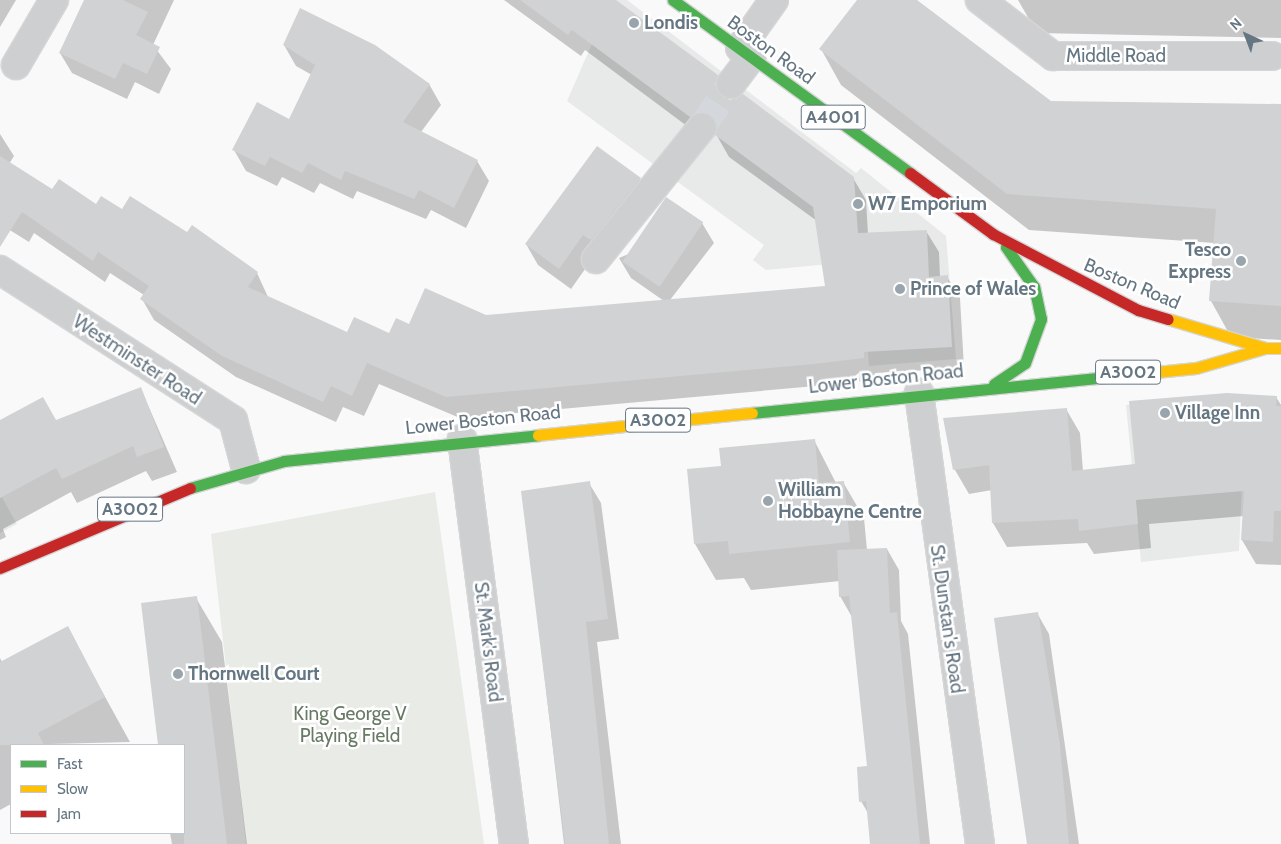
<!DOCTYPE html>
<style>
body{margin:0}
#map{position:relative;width:1281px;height:844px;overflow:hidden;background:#f9f9f9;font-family:Cabin,sans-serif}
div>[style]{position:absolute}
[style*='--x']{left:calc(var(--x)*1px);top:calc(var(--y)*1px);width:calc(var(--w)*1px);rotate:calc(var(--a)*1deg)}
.built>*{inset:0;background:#e8e9e9}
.green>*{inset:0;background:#e8ebe6}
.shadow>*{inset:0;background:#0003}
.building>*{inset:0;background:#d0d2d3;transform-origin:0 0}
.street-tunnel>*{height:28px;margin-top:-14px;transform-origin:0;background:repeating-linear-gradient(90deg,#d4d8dc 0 28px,transparent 0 42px)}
.roads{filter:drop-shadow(1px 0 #d5d6d7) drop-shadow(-1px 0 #d5d6d7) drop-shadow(0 1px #d5d6d7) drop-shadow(0 -1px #d5d6d7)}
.street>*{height:28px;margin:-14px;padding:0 14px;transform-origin:14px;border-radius:14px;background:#cecfd0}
.fast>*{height:11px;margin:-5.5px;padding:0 5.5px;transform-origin:5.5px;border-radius:5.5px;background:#4caf50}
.slow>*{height:11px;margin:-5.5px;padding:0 5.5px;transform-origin:5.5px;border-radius:5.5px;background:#ffc107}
.jam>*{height:11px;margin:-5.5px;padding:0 5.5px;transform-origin:5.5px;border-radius:5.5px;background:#c62828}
.dots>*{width:14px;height:14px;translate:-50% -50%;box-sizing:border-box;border:2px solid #fff;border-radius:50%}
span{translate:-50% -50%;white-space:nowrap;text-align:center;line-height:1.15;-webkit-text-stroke:5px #fff;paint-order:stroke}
.shield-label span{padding:1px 4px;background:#fff;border:1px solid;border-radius:4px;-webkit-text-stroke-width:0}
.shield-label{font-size:18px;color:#657683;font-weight:700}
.poi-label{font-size:19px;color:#657683;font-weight:700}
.left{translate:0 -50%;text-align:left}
.right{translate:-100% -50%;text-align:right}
.street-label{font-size:19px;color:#657683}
.park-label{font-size:19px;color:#687a64}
.legend{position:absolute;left:10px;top:744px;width:175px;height:90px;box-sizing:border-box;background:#fff;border:1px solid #c1c8cd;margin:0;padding:6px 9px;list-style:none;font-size:15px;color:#657683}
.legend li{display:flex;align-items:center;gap:10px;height:25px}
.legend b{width:25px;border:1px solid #c1c8cd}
.north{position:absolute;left:1221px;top:10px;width:50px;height:50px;-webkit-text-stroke:4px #fff;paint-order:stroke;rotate:317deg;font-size:14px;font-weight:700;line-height:20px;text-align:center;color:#657683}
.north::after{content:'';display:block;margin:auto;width:18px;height:22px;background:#657683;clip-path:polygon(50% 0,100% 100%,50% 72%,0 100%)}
</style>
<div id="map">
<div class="built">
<i style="clip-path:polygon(611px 0,627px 0,856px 173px,861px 168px,946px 236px,956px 359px,869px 366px,861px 261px,766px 270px,753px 260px,764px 245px,567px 101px)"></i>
<i style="clip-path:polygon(1246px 394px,1239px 551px,1141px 562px,1126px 405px)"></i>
<i style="clip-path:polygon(0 494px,17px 524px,0 533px)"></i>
</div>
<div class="green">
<i style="clip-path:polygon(435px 492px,484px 844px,246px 844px,211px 534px)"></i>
</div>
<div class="shadow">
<i style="clip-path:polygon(0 0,16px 0,0 27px)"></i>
<i style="clip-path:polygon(86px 0,174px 0,153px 45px,171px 69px,159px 94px,135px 82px,127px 99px,72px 73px,60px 53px)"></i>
<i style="clip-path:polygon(504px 0,615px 0,717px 76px,729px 101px,853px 178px,866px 200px,868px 234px,926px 231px,939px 252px,940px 277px,947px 277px,960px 298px,964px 368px,875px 373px,876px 380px,827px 385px,460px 418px,379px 384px,364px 416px,343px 407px,336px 422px,236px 377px,154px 320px,142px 299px,144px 295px,110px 273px,105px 282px,34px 233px,29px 242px,0 224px,0 134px,14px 156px,9px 164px,52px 190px,187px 234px,192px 227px,257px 273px,268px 297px,347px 334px,390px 335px,409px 326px,664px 301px,631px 278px,619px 258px,702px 223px,714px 243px,670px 300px,826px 287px,817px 221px,729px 157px,716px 134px,703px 138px,585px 50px,581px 56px)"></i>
<i style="clip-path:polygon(859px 0,915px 0,1051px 103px,1281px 105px,1281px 340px,1231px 337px,1211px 301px,1215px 243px,1029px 230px,841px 85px,821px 49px)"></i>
<i style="clip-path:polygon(1018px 0,1281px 0,1281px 38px,1037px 33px)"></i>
<i style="clip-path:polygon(284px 45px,429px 84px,441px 105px,421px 132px,477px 161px,489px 181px,466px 228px,431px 210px,426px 219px,357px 191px,353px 199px,320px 183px,314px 193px,282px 177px,277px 186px,246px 171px,234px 150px,290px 120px,312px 75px,296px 66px)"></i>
<i style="clip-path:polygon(640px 179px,652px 200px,595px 255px,571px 289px,538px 265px,526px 244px)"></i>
<i style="clip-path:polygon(141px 389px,177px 472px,152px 481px,146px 471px,77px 503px,71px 492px,3px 529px,6px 537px,0 540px,0 422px,56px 421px)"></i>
<i style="clip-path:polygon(1276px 397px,1281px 405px,1281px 565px,1256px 564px,1242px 540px,1244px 516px,1149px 524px,1151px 548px,1094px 554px,1087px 543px,1007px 547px,993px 523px,992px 490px,969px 494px,955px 470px,945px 419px,1066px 409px,1080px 433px,1083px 471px,1136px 465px)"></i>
<i style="clip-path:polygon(814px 440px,836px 483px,843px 482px,864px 518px,867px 550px,887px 549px,899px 570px,901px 621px,908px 634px,930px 844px,871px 844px,869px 815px,861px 801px,868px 767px,852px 617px,840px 596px,840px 581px,751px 590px,744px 578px,716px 580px,695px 544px,689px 470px,722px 467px)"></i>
<i style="clip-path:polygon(589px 483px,601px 503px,619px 639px,597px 642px,621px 844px,564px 844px,523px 492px)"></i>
<i style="clip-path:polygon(196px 598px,222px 642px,247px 844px,172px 844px,170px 833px,184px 833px,184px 745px,160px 745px,142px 604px)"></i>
<i style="clip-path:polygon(1037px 613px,1049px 634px,1079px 844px,1028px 844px)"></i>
<i style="clip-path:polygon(67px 628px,130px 742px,11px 745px,11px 804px,0 810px,0 658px,2px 662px)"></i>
</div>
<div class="building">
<i style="clip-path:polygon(84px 0,123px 0,148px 12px,136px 35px,160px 47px,147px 74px,123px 63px,115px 79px,59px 53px)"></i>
<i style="clip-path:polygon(520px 0,616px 0,718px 75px,717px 90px,721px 96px,730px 100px,743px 94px,854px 177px,858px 233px,927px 230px,929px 277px,948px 275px,952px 347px,864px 352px,864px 358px,814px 364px,446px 397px,367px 363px,352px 396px,331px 386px,323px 402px,222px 356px,140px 299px,149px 286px,98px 252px,93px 261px,22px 212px,0 247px,0 156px,52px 189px,59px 179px,96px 204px,101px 196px,122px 209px,130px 196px,187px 232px,192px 225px,258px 272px,248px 287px,347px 332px,354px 317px,389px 333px,396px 318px,409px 324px,425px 288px,486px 315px,825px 286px,813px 207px,715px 135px,717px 122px,711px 115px,697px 112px,690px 117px,572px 30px,568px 35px)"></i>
<i style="clip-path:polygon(857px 0,917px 0,1051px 101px,1281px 104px,1281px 306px,1209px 301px,1216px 209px,1007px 194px,819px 49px)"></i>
<i style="clip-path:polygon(300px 8px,375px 45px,430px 84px,403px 122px,478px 160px,454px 208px,419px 190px,414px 199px,345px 171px,341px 180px,308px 163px,302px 173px,270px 157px,265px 166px,232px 150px,257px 102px,289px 119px,315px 65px,283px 45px)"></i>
<i style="clip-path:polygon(597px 146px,641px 178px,591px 240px,583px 235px,559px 269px,525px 244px)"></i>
<i style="left:666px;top:197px;width:45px;height:78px;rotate:34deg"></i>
<i style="clip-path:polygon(141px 387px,164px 447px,137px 457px,133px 446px,62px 479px,56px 468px,0 498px,0 420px,43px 397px,56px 420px)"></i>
<i style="clip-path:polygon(1227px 393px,1277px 396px,1276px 406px,1281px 406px,1281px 511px,1274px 511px,1273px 542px,1241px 540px,1244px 491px,1136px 500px,1138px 524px,1079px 531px,1078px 519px,992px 523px,989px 465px,953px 470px,943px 418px,1067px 408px,1072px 471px,1135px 464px,1129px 401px)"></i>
<i style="clip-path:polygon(815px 439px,819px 483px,844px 481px,850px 542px,729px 554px,728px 541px,694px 544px,687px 469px,721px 466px,719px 448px)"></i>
<i style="clip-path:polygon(590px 481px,608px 619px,586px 622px,609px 844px,565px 844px,521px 491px)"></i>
<i style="clip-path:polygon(887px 548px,890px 613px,897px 612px,920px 844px,870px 844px,866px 801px,859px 802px,857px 767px,867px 766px,849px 596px,839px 597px,837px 550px)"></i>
<i style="clip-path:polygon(197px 596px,227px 844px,184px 844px,184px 745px,158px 745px,141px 603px)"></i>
<i style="clip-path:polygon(1038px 612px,1060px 745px,1069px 844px,1027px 844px,998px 648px,994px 618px)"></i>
<i style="clip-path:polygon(68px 626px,105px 697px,38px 733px,44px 745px,0 745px,0 662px)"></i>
</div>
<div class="street-tunnel">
<i style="--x:702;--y:127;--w:52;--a:-56"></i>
</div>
<div class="roads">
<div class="street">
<i style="--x:980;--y:0;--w:92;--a:37.5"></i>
<i style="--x:1053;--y:56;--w:219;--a:0"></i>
<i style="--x:740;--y:48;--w:59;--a:-54.7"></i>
<i style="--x:16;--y:65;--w:75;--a:-59.7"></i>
<i style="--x:731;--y:84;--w:34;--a:-53"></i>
<i style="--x:596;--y:259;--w:169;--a:-51.2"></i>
<i style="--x:0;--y:270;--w:277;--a:32.8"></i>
<i style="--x:233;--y:420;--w:51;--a:75.1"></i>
<i style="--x:919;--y:393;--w:455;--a:82.3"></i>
<i style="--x:462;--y:439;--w:408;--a:82.7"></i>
</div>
<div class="fast">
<i style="--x:673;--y:0;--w:293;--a:36.1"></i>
<i style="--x:994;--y:384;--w:37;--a:-34"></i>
<i style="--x:1025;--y:363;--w:47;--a:-70"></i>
<i style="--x:1041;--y:319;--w:33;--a:-102"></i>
<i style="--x:1034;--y:287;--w:49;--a:-125"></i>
<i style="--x:752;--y:413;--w:406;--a:-5.8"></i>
<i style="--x:190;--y:488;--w:98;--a:-16"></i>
<i style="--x:284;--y:461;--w:255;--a:-5.8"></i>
</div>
<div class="slow">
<i style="--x:1168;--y:319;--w:101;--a:16.6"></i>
<i style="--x:1156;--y:372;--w:40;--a:-5.7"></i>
<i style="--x:1196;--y:368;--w:72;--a:-16.2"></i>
<i style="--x:1265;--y:348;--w:16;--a:0"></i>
<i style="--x:538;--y:435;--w:215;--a:-5.9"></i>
</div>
<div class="jam">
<i style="--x:910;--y:173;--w:103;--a:36.3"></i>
<i style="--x:993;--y:234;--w:164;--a:27.7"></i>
<i style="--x:1138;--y:310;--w:31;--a:17"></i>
<i style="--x:0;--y:568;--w:206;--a:-22.8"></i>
</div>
</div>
<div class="dots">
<i style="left:634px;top:23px;background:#99a4ac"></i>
<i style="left:858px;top:204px;background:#99a4ac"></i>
<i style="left:1241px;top:261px;background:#99a4ac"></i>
<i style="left:900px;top:289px;background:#99a4ac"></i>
<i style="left:1165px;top:413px;background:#99a4ac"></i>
<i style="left:768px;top:501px;background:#99a4ac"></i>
<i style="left:178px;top:674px;background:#99a4ac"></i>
</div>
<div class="shield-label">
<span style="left:833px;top:117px">A4001</span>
<span style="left:1128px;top:372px">A3002</span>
<span style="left:658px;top:420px">A3002</span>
<span style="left:130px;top:509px">A3002</span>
</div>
<div class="poi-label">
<span class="left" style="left:644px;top:23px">Londis</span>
<span class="left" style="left:868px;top:204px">W7 Emporium</span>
<span class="right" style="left:1231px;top:261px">Tesco<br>Express</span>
<span class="left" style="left:910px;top:289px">Prince of Wales</span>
<span class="left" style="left:1175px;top:413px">Village Inn</span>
<span class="left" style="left:778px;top:501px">William<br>Hobbayne Centre</span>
<span class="left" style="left:188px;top:674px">Thornwell Court</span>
</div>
<div class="street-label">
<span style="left:771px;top:50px;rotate:36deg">Boston Road</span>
<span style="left:1116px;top:56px">Middle Road</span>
<span style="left:1132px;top:284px;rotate:23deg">Boston Road</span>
<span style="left:137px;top:360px;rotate:33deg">Westminster Road</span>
<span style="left:886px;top:379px;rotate:-6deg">Lower Boston Road</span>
<span style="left:483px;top:420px;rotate:-6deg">Lower Boston Road</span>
<span style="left:947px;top:619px;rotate:82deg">St. Dunstan's Road</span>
<span style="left:488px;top:642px;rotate:83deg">St. Mark's Road</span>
</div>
<div class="park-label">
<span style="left:350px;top:725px">King George V<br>Playing Field</span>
</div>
<ul class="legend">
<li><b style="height:6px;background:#4caf50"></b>Fast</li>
<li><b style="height:6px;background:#ffc107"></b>Slow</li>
<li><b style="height:6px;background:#c62828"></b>Jam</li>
</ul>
<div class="north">N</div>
</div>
